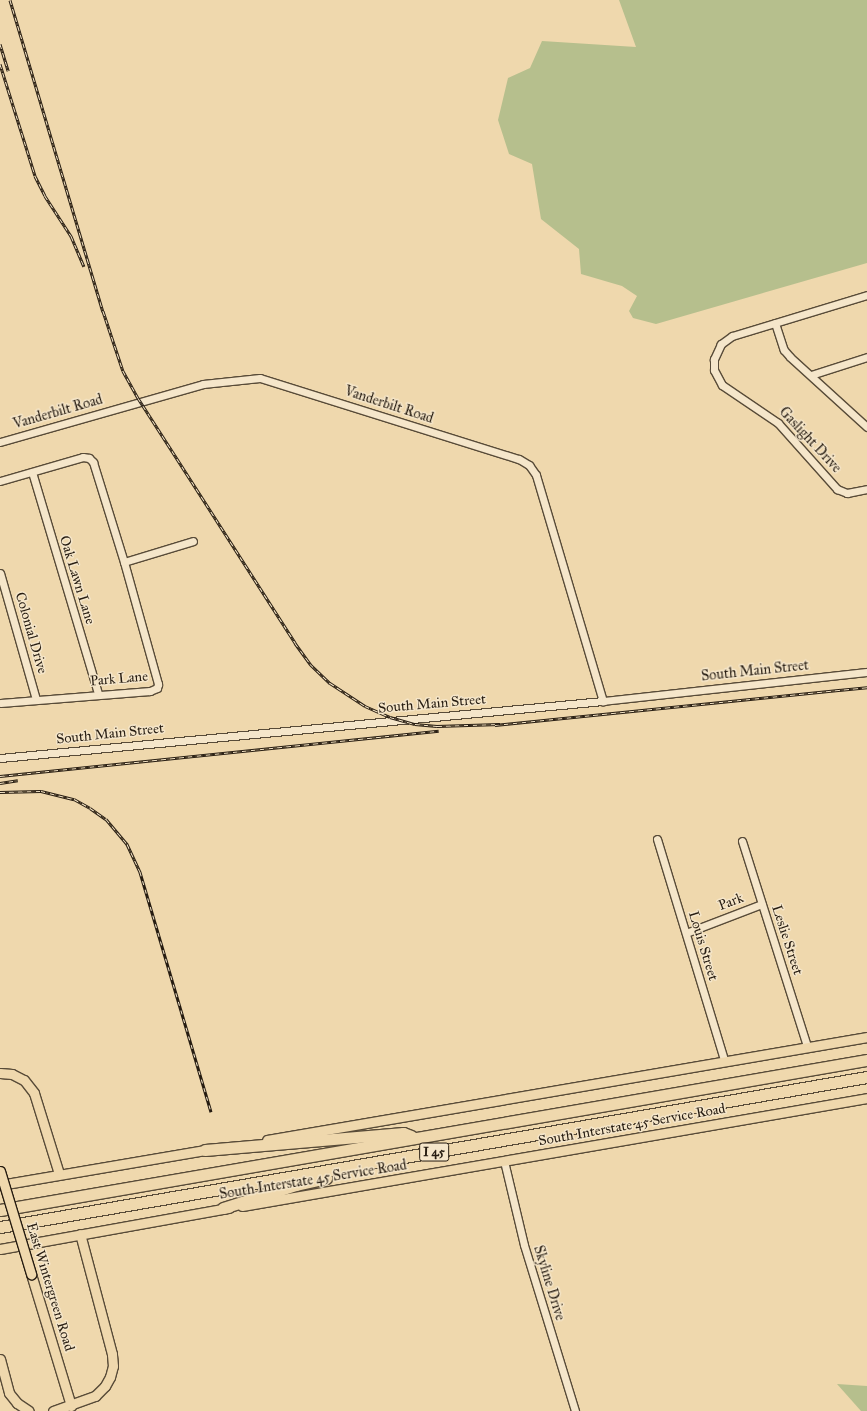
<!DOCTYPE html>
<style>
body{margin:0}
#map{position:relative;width:867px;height:1411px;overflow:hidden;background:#efd8ad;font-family:"IM FELL Great Primer",serif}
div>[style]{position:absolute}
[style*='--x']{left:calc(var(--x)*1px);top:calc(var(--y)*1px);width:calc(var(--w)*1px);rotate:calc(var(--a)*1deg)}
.green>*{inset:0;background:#b6bf8d}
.roads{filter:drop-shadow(1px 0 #584b38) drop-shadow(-1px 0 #584b38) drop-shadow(0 1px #584b38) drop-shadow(0 -1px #584b38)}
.minor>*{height:7px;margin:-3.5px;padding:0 3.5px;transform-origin:3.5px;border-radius:3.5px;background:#f5e6ca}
.major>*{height:9px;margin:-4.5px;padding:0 4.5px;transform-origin:4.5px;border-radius:4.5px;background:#efd8ad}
.highway>*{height:11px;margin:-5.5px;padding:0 5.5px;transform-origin:5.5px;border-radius:5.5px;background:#efd8ad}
.rail>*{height:3px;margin-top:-1.5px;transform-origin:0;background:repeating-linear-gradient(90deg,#f5e6ca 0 4.5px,#261c11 0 9px);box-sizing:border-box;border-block:1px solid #261c11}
.bridges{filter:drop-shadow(1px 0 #261c11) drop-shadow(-1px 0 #261c11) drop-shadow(0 1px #261c11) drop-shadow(0 -1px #261c11)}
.major-bridge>*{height:9px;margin:-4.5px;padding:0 4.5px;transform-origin:4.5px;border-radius:4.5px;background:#efd8ad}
span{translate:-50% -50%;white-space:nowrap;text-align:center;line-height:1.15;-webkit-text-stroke:3px #f5e6ca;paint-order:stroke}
.shield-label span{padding:1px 3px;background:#f5e6ca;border:1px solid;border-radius:3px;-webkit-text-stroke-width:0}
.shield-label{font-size:13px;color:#261c11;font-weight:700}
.street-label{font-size:14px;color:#261c11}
</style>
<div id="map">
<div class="green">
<i style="clip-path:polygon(619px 0,867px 0,867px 263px,656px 324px,633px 318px,629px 311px,637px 296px,622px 286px,581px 274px,579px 249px,541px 219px,532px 164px,509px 154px,498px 120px,508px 78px,530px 68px,542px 41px,636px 47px)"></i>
<i style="clip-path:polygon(837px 1384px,867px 1386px,867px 1411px,861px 1411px)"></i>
</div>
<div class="roads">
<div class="minor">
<i style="--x:867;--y:295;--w:141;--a:163.1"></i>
<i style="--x:732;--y:336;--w:14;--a:144"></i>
<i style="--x:721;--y:344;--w:17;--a:115"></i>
<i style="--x:714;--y:359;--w:11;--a:90"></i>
<i style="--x:714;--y:370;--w:17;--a:62"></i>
<i style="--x:722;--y:385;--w:68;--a:34.2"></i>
<i style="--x:778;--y:423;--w:89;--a:48.2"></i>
<i style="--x:837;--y:489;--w:11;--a:22"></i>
<i style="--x:847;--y:493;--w:20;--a:-11"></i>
<i style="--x:775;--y:323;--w:28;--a:72"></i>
<i style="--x:784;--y:350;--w:9;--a:49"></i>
<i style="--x:790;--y:357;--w:104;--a:42.3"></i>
<i style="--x:811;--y:375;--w:59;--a:-17.8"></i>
<i style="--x:0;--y:442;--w:211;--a:-15.9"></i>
<i style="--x:203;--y:384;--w:57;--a:-6"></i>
<i style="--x:260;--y:378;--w:271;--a:17.4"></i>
<i style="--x:519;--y:459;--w:12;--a:31"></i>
<i style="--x:529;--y:465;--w:12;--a:55"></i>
<i style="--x:536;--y:475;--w:236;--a:73.5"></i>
<i style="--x:32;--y:472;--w:232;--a:73.4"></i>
<i style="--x:0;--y:481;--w:86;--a:-16.1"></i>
<i style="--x:83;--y:457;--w:6;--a:9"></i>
<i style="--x:89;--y:458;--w:6;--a:45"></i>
<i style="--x:93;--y:462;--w:105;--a:72.8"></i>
<i style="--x:124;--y:562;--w:127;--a:74.4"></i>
<i style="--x:158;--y:684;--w:4;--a:104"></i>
<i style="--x:157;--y:688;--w:8;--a:157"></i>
<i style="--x:150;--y:691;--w:150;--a:175.4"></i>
<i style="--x:124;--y:562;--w:72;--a:-16.9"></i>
<i style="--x:0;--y:573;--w:131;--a:74.1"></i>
<i style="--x:0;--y:758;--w:606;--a:-5.4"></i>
<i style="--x:603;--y:701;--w:266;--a:-6.3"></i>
<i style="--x:657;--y:839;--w:231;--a:73.1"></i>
<i style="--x:742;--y:841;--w:215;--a:72.4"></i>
<i style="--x:686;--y:933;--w:81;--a:-20.9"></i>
<i style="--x:504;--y:1161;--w:86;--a:76.6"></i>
<i style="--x:524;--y:1245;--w:174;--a:72.9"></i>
</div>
<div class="major">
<i style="--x:0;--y:1073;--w:12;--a:5"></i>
<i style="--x:12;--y:1074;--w:13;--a:27"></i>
<i style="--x:24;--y:1080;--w:16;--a:52"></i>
<i style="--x:34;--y:1093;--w:85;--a:72.8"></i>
<i style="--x:267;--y:1140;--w:609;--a:-9.74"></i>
<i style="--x:0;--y:1185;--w:214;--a:-9.7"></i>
<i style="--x:242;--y:1206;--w:634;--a:-9.8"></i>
<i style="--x:0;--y:1249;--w:233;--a:-10.2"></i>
<i style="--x:31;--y:1274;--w:138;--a:73.1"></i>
<i style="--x:0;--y:1359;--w:35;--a:75"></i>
<i style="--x:9;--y:1393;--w:13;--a:51"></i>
<i style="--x:17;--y:1403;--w:14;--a:34"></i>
<i style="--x:53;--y:1411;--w:45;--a:-19.7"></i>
<i style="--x:95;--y:1396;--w:14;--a:-45"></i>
<i style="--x:105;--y:1386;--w:10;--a:-61"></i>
<i style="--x:110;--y:1377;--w:11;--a:-75"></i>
<i style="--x:113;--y:1366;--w:12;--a:-95"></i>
<i style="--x:112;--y:1354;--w:124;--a:-104.9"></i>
</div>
<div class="highway">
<i style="--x:205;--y:1150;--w:199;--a:-4.9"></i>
<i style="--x:403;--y:1133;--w:9;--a:21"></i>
<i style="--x:223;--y:1208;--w:77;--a:-17.5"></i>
<i style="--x:296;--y:1185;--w:31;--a:-13"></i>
<i style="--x:0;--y:1210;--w:880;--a:-9.82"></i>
<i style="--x:0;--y:1227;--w:880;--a:-9.82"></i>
</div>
</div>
<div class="rail">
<i style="--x:10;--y:0;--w:325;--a:73.4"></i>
<i style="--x:103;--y:311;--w:63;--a:71.6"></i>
<i style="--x:123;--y:371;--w:31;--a:61"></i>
<i style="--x:138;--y:398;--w:291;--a:57.3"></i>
<i style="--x:295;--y:643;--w:26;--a:54"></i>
<i style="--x:310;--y:664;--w:28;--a:44"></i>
<i style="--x:330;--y:683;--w:42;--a:33.3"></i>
<i style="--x:365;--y:706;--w:27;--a:24"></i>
<i style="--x:390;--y:717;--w:26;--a:16"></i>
<i style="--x:415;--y:724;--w:22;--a:5"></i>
<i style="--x:437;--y:726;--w:63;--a:-1.8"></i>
<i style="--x:0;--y:44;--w:28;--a:73"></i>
<i style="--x:0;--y:64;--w:117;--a:72.6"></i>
<i style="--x:35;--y:176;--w:22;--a:63"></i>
<i style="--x:45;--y:196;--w:48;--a:57"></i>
<i style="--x:71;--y:236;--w:33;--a:67"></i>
<i style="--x:495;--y:725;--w:374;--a:-5.8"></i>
<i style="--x:0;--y:776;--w:441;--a:-5.9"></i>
<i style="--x:0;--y:783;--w:18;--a:-9"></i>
<i style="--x:0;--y:792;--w:41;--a:-1.4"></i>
<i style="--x:41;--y:791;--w:34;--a:14"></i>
<i style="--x:74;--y:799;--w:18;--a:29"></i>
<i style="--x:90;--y:808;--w:19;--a:35"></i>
<i style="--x:106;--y:819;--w:33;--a:50"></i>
<i style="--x:127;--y:844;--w:31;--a:65"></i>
<i style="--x:140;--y:872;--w:250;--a:73.5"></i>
</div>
<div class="bridges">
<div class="major-bridge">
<i style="--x:0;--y:1171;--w:108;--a:73.2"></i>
</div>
</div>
<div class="shield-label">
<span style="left:434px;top:1152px">I 45</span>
</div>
<div class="street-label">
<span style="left:389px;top:405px;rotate:18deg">Vanderbilt Road</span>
<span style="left:58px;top:412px;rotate:-16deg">Vanderbilt Road</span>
<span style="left:810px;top:440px;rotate:47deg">Gaslight Drive</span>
<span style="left:77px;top:580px;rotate:73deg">Oak Lawn Lane</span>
<span style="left:31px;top:633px;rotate:74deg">Colonial Drive</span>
<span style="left:755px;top:671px;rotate:-6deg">South Main Street</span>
<span style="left:119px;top:679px;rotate:-5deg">Park Lane</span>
<span style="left:432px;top:704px;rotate:-5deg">South Main Street</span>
<span style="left:110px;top:734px;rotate:-6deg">South Main Street</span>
<span style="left:731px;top:902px;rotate:-21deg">Park</span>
<span style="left:787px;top:940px;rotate:72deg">Leslie Street</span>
<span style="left:703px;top:946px;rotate:73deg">Louis Street</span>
<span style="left:632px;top:1125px;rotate:-10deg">South Interstate 45 Service Road</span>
<span style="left:313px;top:1180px;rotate:-9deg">South Interstate 45 Service Road</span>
<span style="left:549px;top:1283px;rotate:73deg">Skyline Drive</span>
<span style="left:50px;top:1287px;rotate:73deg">East Wintergreen Road</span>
</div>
</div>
